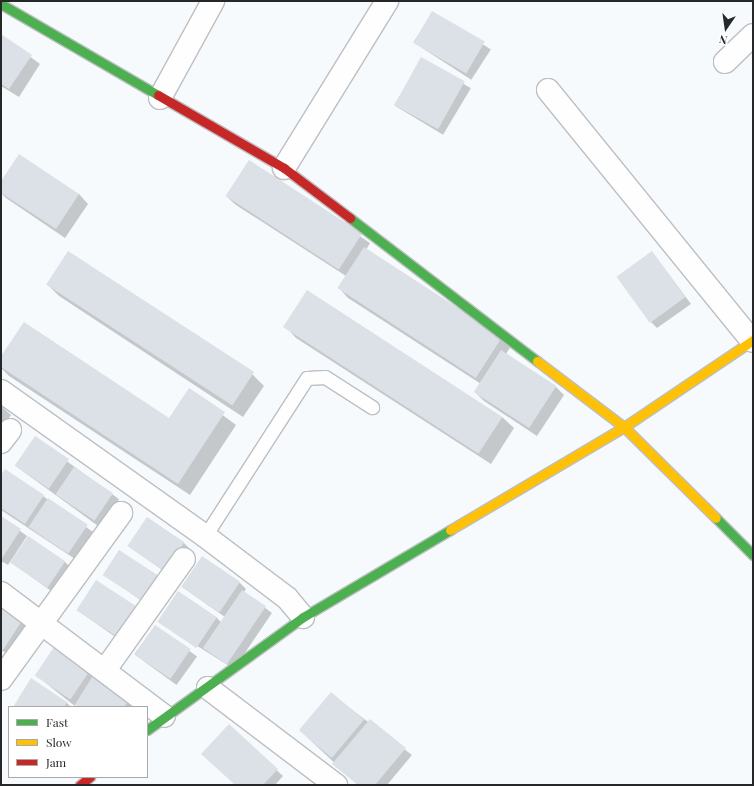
<!DOCTYPE html>
<style>
body{margin:0}
#map{position:relative;width:754px;height:786px;overflow:hidden;background:#f7fafd;font-family:"Playfair Display",serif}
div>[style]{position:absolute}
[style*='--x']{left:calc(var(--x)*1px);top:calc(var(--y)*1px);width:calc(var(--w)*1px);rotate:calc(var(--a)*1deg)}
.shadow>*{inset:0;background:#0003;transform-origin:0 0}
.building>*{inset:0;background:#dbe1e6;transform-origin:0 0}
.roads{filter:drop-shadow(1px 0 #bdbfc2) drop-shadow(-1px 0 #bdbfc2) drop-shadow(0 1px #bdbfc2) drop-shadow(0 -1px #bdbfc2)}
.lane>*{height:13px;margin:-6.5px;padding:0 6.5px;transform-origin:6.5px;border-radius:6.5px;background:#fefeff}
.street>*{height:22px;margin:-11px;padding:0 11px;transform-origin:11px;border-radius:11px;background:#fefeff}
.fast>*{height:9px;margin:-4.5px;padding:0 4.5px;transform-origin:4.5px;border-radius:4.5px;background:#4caf50}
.slow>*{height:9px;margin:-4.5px;padding:0 4.5px;transform-origin:4.5px;border-radius:4.5px;background:#ffc107}
.jam>*{height:9px;margin:-4.5px;padding:0 4.5px;transform-origin:4.5px;border-radius:4.5px;background:#c62828}
span{translate:-50% -50%;white-space:nowrap;text-align:center;line-height:1.15;-webkit-text-stroke:3px #fff;paint-order:stroke}
.frame{position:absolute;inset:0;border:2px solid #252729;pointer-events:none}
.legend{position:absolute;left:8px;top:706px;width:140px;height:72px;box-sizing:border-box;background:#fff;border:1px solid #a8a9a9;margin:0;padding:5px 7px;list-style:none;font-size:12px;color:#252729}
.legend li{display:flex;align-items:center;gap:8px;height:20px}
.legend b{width:20px;border:1px solid #a8a9a9}
.north{position:absolute;left:706px;top:8px;width:40px;height:40px;-webkit-text-stroke:3px #fff;paint-order:stroke;rotate:193deg;font-size:11px;font-weight:700;line-height:16px;text-align:center;color:#252729}
.north::after{content:'';display:block;margin:auto;width:14px;height:18px;background:#252729;clip-path:polygon(50% 0,100% 100%,50% 72%,0 100%)}
</style>
<div id="map">
<div class="shadow">
<i style="left:433px;top:12px;width:69px;height:36px;rotate:33deg"></i>
<i style="clip-path:polygon(1px 35px,40px 64px,19px 97px,1px 86px)"></i>
<i style="left:422px;top:59px;width:57px;height:54px;rotate:31deg"></i>
<i style="clip-path:polygon(249px 161px,370px 243px,366px 250px,511px 346px,506px 354px,555px 386px,564px 395px,537px 436px,484px 401px,475px 392px,481px 384px,348px 298px,339px 288px,346px 276px,236px 205px,226px 196px)"></i>
<i style="clip-path:polygon(1px 182px,79px 194px,88px 204px,65px 238px,6px 198px,1px 193px)"></i>
<i style="clip-path:polygon(652px 252px,691px 304px,657px 328px,651px 322px)"></i>
<i style="clip-path:polygon(47px 284px,252px 374px,264px 386px,243px 417px,59px 296px)"></i>
<i style="clip-path:polygon(285px 326px,502px 417px,514px 428px,491px 464px,296px 338px)"></i>
<i style="clip-path:polygon(1px 358px,170px 419px,189px 390px,236px 425px,190px 495px,9px 376px,1px 368px)"></i>
<i style="clip-path:polygon(1px 406px,11px 415px,1px 429px)"></i>
<i style="left:35px;top:438px;width:104px;height:34px;rotate:36deg"></i>
<i style="clip-path:polygon(1px 476px,43px 496px,93px 532px,75px 559px,1px 510px)"></i>
<i style="clip-path:polygon(1px 517px,27px 536px,8px 565px,1px 561px)"></i>
<i style="clip-path:polygon(183px 542px,189px 548px,171px 576px,128px 546px)"></i>
<i style="clip-path:polygon(119px 551px,150px 607px,104px 574px)"></i>
<i style="clip-path:polygon(202px 558px,240px 583px,246px 589px,244px 592px,272px 613px,234px 669px,159px 622px,216px 617px,221px 622px,225px 617px,182px 587px)"></i>
<i style="clip-path:polygon(65px 562px,71px 568px,54px 593px,12px 563px)"></i>
<i style="clip-path:polygon(1px 606px,28px 626px,9px 655px,1px 650px)"></i>
<i style="clip-path:polygon(77px 610px,143px 614px,124px 643px)"></i>
<i style="left:155px;top:626px;width:52px;height:35px;rotate:36deg"></i>
<i style="clip-path:polygon(91px 669px,134px 707px,76px 707px,37px 676px)"></i>
<i style="clip-path:polygon(32px 680px,67px 703px,71px 707px,14px 707px)"></i>
<i style="clip-path:polygon(331px 694px,412px 755px,387px 785px,358px 785px,307px 737px)"></i>
<i style="clip-path:polygon(229px 726px,283px 776px,275px 785px,236px 785px)"></i>
</div>
<div class="building">
<i style="left:432px;top:11px;width:61px;height:37px;rotate:30deg"></i>
<i style="clip-path:polygon(1px 34px,32px 55px,9px 89px,1px 84px)"></i>
<i style="left:421px;top:57px;width:50px;height:55px;rotate:29deg"></i>
<i style="clip-path:polygon(19px 154px,79px 194px,56px 229px,1px 193px,1px 181px)"></i>
<i style="left:249px;top:160px;width:135px;height:43px;rotate:33deg"></i>
<i style="left:364px;top:247px;width:165px;height:49px;rotate:33deg"></i>
<i style="left:68px;top:251px;width:222px;height:40px;rotate:33deg"></i>
<i style="left:652px;top:251px;width:57px;height:44px;rotate:54deg"></i>
<i style="left:307px;top:290px;width:233px;height:44px;rotate:33deg"></i>
<i style="clip-path:polygon(24px 322px,169px 418px,189px 388px,225px 412px,178px 484px,1px 367px,1px 356px)"></i>
<i style="left:501px;top:350px;width:66px;height:50px;rotate:33deg"></i>
<i style="left:35px;top:436px;width:41px;height:36px;rotate:34deg"></i>
<i style="left:74px;top:467px;width:47px;height:33px;rotate:34deg"></i>
<i style="clip-path:polygon(5px 469px,44px 495px,25px 524px,1px 508px,1px 475px)"></i>
<i style="left:48px;top:498px;width:48px;height:35px;rotate:34deg"></i>
<i style="clip-path:polygon(1px 516px,21px 529px,1px 560px)"></i>
<i style="left:147px;top:517px;width:45px;height:35px;rotate:34deg"></i>
<i style="left:28px;top:536px;width:45px;height:32px;rotate:34deg"></i>
<i style="left:119px;top:550px;width:49px;height:30px;rotate:33deg"></i>
<i style="left:202px;top:556px;width:46px;height:37px;rotate:34deg"></i>
<i style="left:96px;top:580px;width:49px;height:36px;rotate:33deg"></i>
<i style="left:242px;top:590px;width:29px;height:70px;rotate:34deg"></i>
<i style="left:178px;top:591px;width:47px;height:37px;rotate:34deg"></i>
<i style="clip-path:polygon(1px 605px,23px 619px,3px 650px,1px 648px)"></i>
<i style="left:155px;top:625px;width:43px;height:36px;rotate:34deg"></i>
<i style="left:56px;top:644px;width:43px;height:38px;rotate:34deg"></i>
<i style="clip-path:polygon(94px 674px,130px 698px,124px 707px,74px 706px)"></i>
<i style="clip-path:polygon(31px 678px,67px 702px,64px 707px,13px 707px)"></i>
<i style="left:331px;top:692px;width:43px;height:50px;rotate:40deg"></i>
<i style="clip-path:polygon(370px 719px,406px 748px,375px 785px,358px 785px,332px 764px)"></i>
<i style="clip-path:polygon(229px 724px,278px 769px,263px 785px,235px 785px,201px 754px)"></i>
</div>
<div class="roads">
<div class="lane">
<i style="--x:205;--y:536;--w:188;--a:-57.2"></i>
<i style="--x:307;--y:378;--w:18;--a:-3"></i>
<i style="--x:325;--y:377;--w:56;--a:32.6"></i>
</div>
<div class="street">
<i style="--x:725;--y:62;--w:39;--a:-44"></i>
<i style="--x:548;--y:90;--w:323;--a:50.9"></i>
<i style="--x:160;--y:98;--w:111;--a:-61.3"></i>
<i style="--x:284;--y:168;--w:196;--a:-58.3"></i>
<i style="--x:1;--y:391;--w:250;--a:35.4"></i>
<i style="--x:205;--y:536;--w:103;--a:37.1"></i>
<i style="--x:287;--y:598;--w:25;--a:50"></i>
<i style="--x:1;--y:442;--w:15;--a:-53"></i>
<i style="--x:1;--y:593;--w:204;--a:37"></i>
<i style="--x:105;--y:670;--w:136;--a:-54.6"></i>
<i style="--x:1;--y:679;--w:205;--a:-54.1"></i>
<i style="--x:208;--y:688;--w:161;--a:37.2"></i>
</div>
<div class="fast">
<i style="--x:1;--y:4;--w:181;--a:30.1"></i>
<i style="--x:350;--y:218;--w:235;--a:37.4"></i>
<i style="--x:716;--y:518;--w:52;--a:45"></i>
<i style="--x:147;--y:730;--w:193;--a:-35.9"></i>
<i style="--x:303;--y:617;--w:171;--a:-30.6"></i>
</div>
<div class="slow">
<i style="--x:537;--y:361;--w:109;--a:37.2"></i>
<i style="--x:624;--y:427;--w:129;--a:44.7"></i>
<i style="--x:450;--y:530;--w:202;--a:-30.6"></i>
<i style="--x:624;--y:427;--w:156;--a:-34"></i>
</div>
<div class="jam">
<i style="--x:158;--y:95;--w:146;--a:30.1"></i>
<i style="--x:284;--y:168;--w:83;--a:37.1"></i>
<i style="--x:80;--y:785;--w:13;--a:-39"></i>
</div>
</div>
<div class="frame"></div>
<ul class="legend">
<li><b style="height:5px;background:#4caf50"></b>Fast</li>
<li><b style="height:5px;background:#ffc107"></b>Slow</li>
<li><b style="height:5px;background:#c62828"></b>Jam</li>
</ul>
<div class="north">N</div>
</div>
